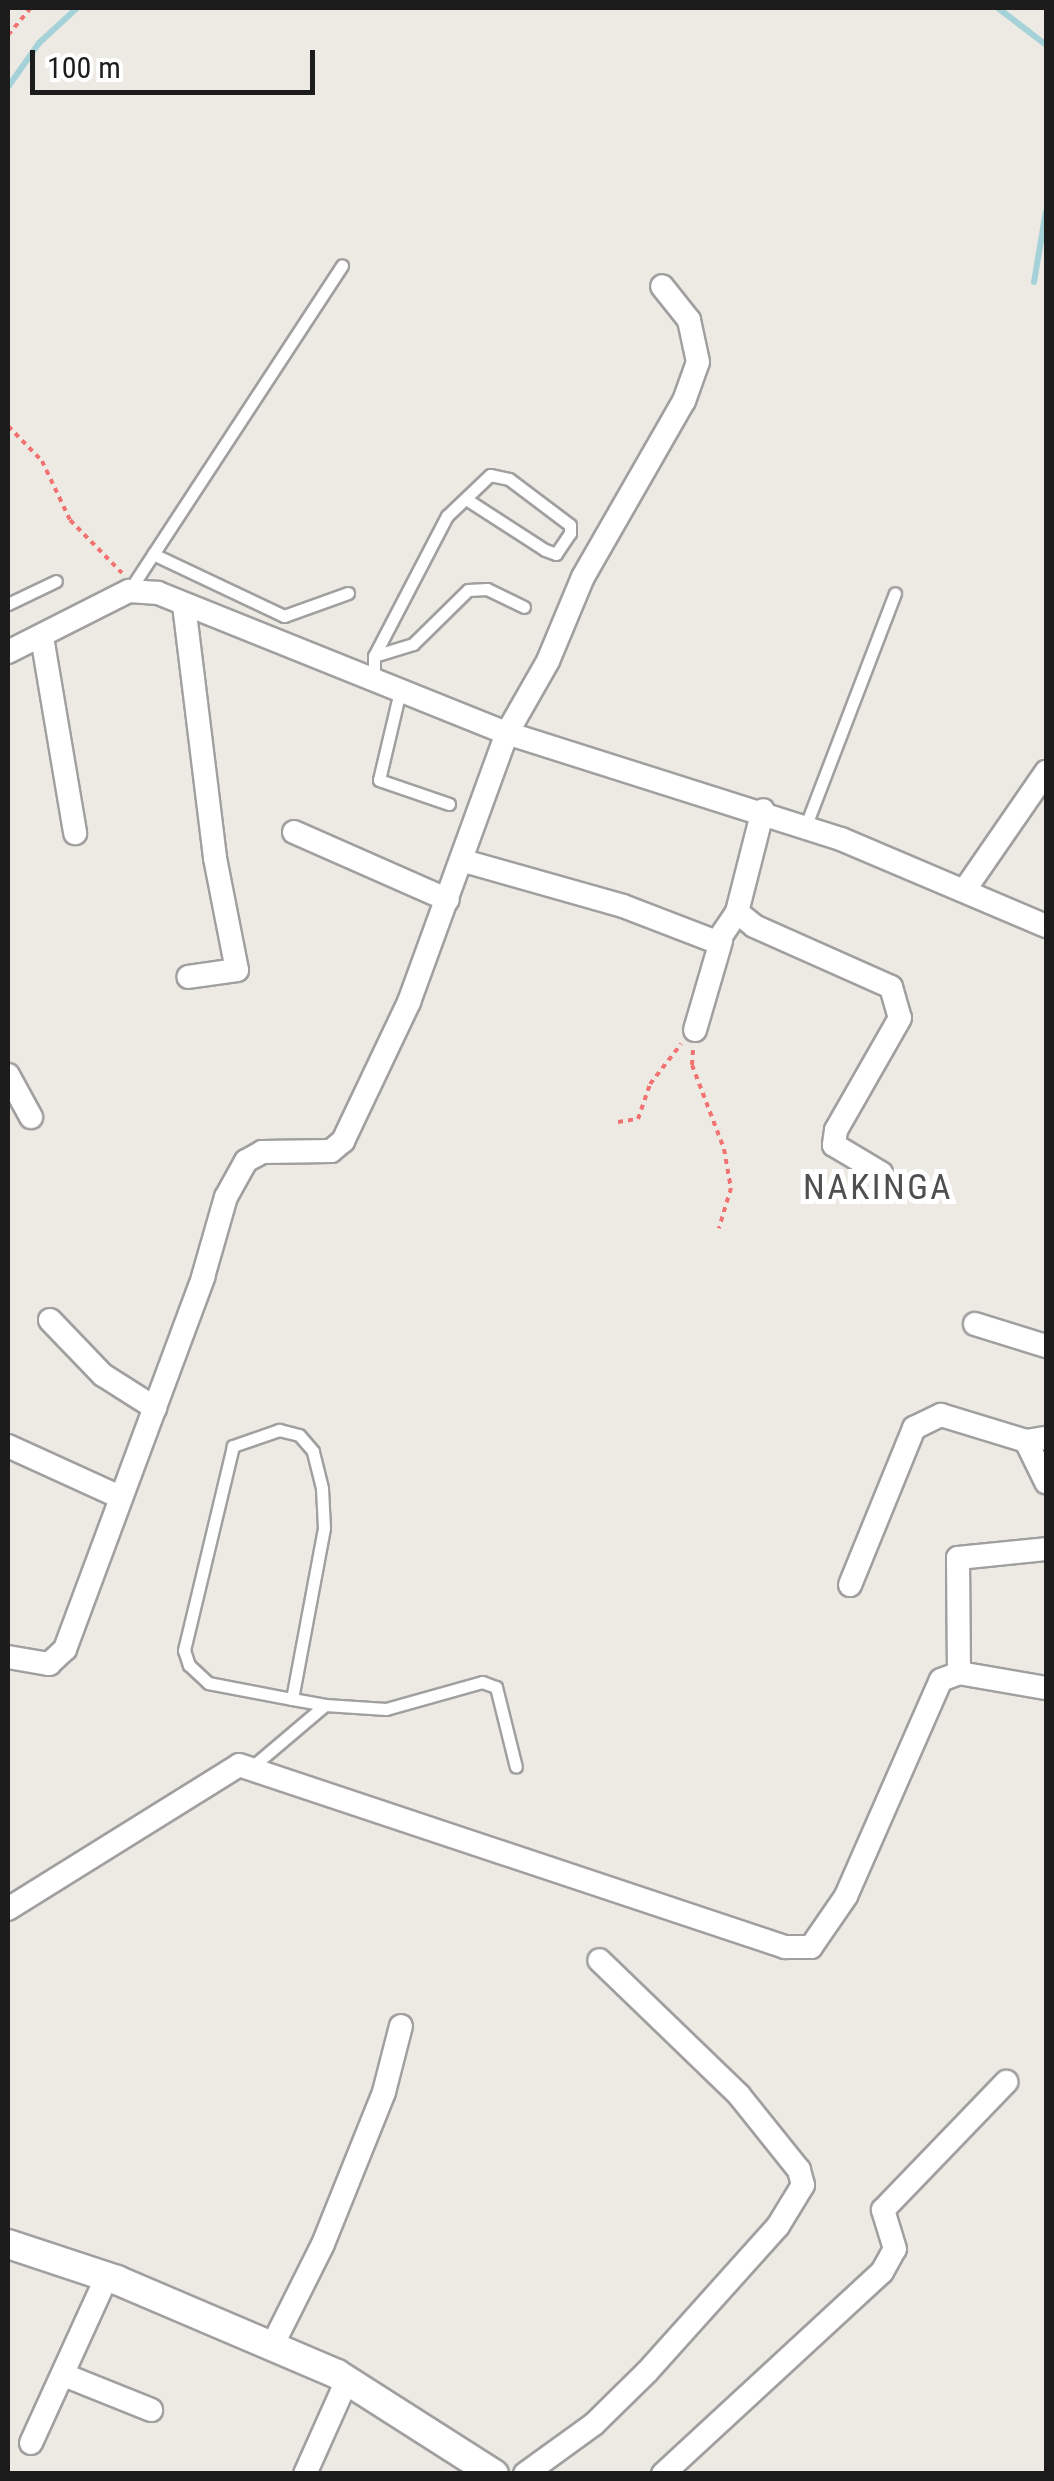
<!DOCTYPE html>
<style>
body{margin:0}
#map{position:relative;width:1054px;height:2481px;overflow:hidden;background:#ede9e3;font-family:"Roboto Condensed",sans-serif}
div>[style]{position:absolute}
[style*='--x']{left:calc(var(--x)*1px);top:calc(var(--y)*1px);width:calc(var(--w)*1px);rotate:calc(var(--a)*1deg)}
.stream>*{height:6px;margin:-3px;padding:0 3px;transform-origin:3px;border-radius:3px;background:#a5d1d8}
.path>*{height:4px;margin-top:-2px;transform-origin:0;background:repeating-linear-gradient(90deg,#f17270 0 5px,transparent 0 10px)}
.roads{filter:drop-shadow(2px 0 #a0a0a0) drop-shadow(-2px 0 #a0a0a0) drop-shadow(0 2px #a0a0a0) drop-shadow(0 -2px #a0a0a0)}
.service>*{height:11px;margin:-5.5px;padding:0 5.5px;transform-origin:5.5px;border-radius:5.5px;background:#fff}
.minor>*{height:22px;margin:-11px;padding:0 11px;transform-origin:11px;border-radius:11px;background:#fff}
.tertiary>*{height:28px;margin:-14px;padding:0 14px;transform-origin:14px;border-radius:14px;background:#fff}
span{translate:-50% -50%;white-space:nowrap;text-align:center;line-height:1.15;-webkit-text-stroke:10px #fff;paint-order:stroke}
.quarter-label{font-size:35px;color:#4f4f4f;letter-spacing:2.5px}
.frame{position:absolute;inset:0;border:10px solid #1c1c1c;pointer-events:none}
.scale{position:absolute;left:30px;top:50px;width:285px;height:45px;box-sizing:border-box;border:5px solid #1c1c1c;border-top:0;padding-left:12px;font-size:30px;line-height:35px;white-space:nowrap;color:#1c1c1c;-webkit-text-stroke:8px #fff;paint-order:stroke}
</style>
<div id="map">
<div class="stream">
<i style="--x:998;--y:8;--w:61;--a:37.6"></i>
<i style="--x:8;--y:87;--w:54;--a:-54.8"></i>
<i style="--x:39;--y:43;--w:52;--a:-42.6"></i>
<i style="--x:1034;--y:282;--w:72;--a:-80.4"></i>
</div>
<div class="path">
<i style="--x:8;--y:35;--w:35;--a:-50"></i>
<i style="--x:8;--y:426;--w:49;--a:45.8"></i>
<i style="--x:42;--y:461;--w:65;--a:64.6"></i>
<i style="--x:70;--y:520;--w:74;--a:45.5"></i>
<i style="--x:693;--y:1050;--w:15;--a:94"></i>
<i style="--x:692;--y:1065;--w:90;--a:69.1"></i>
<i style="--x:724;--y:1149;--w:40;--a:80"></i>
<i style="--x:731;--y:1188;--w:42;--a:106.7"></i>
<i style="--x:618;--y:1122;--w:20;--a:-9"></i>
<i style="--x:638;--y:1119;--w:37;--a:-71"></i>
<i style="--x:650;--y:1084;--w:51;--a:-52.2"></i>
</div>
<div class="roads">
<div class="service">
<i style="--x:153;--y:554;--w:145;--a:25.3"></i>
<i style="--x:284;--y:616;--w:68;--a:-19.8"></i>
<i style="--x:129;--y:591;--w:389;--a:-56.8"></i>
<i style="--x:8;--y:604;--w:53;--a:-25.6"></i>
<i style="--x:374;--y:656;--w:41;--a:-17.1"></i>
<i style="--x:413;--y:644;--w:77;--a:-44.5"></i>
<i style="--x:468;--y:590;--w:19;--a:-3"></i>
<i style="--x:487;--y:589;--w:41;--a:25.9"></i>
<i style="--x:374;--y:681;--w:25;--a:-90"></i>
<i style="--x:374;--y:656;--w:158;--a:-62.5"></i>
<i style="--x:447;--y:516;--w:59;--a:-43.6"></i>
<i style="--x:490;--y:475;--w:19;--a:12"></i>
<i style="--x:509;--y:479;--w:76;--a:37"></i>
<i style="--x:570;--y:525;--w:8;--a:90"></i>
<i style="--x:570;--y:533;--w:25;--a:124"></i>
<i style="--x:556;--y:554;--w:12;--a:-160"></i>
<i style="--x:545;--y:550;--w:90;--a:-147.2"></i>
<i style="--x:400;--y:691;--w:91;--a:103.3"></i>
<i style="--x:379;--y:780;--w:74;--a:18.9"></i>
<i style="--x:806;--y:825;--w:248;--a:-69"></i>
<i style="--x:292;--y:1699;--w:174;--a:-79.4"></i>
<i style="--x:324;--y:1528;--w:40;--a:-92.9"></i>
<i style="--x:322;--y:1488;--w:38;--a:-104"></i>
<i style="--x:313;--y:1451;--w:21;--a:-131"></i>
<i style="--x:299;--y:1435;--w:21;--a:-166"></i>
<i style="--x:279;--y:1430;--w:49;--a:160.8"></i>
<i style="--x:233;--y:1446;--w:210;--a:103.5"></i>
<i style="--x:184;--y:1650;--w:16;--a:72"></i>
<i style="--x:189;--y:1665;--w:26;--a:43"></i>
<i style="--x:208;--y:1683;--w:86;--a:10.8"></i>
<i style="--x:292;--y:1699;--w:34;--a:10"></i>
<i style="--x:253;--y:1766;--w:94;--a:-40.3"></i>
<i style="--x:325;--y:1705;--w:61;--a:3.8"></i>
<i style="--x:386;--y:1709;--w:100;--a:-15.7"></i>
<i style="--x:482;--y:1682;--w:15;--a:20"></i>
<i style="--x:496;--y:1687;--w:82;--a:76"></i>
</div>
<div class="minor">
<i style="--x:184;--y:605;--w:255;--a:83"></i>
<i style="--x:215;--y:858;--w:114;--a:78.9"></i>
<i style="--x:237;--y:970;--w:49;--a:171.9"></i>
<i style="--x:42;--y:637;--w:199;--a:80.4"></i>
<i style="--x:8;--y:652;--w:136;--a:-26.8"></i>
<i style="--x:129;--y:591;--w:29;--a:4"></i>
<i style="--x:158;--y:593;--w:376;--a:21.9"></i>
<i style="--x:507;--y:733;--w:350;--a:17.6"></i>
<i style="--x:841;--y:839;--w:223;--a:23"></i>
<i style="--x:294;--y:832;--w:168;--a:23.8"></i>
<i style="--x:464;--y:861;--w:165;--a:15.8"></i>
<i style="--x:623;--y:906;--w:101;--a:21"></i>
<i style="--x:717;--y:942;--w:36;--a:-56"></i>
<i style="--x:737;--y:912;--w:105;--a:-75.7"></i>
<i style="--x:966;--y:888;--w:141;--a:-55.4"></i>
<i style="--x:737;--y:912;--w:22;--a:39"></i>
<i style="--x:754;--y:926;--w:150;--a:24"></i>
<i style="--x:891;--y:987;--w:32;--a:74"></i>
<i style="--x:900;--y:1018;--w:129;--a:119.7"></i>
<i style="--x:836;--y:1130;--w:15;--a:98"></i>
<i style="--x:834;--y:1145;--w:55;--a:30.8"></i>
<i style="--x:695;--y:1030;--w:93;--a:-73.7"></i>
<i style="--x:8;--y:1075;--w:48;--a:61.3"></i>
<i style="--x:50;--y:1320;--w:76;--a:46.1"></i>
<i style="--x:103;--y:1375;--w:62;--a:32.4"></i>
<i style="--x:975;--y:1324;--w:74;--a:17.2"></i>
<i style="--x:1026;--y:1441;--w:46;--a:64"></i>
<i style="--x:8;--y:1446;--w:123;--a:24.5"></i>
<i style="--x:850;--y:1585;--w:170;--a:-67.8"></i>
<i style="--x:914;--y:1428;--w:30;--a:-26"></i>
<i style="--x:941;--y:1415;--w:89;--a:17"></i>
<i style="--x:1026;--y:1441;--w:20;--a:-9"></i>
<i style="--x:8;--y:1657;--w:42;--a:9.7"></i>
<i style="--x:49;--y:1664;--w:22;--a:-43"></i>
<i style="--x:65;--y:1649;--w:397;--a:-69.6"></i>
<i style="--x:203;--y:1277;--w:83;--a:-74"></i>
<i style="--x:226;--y:1197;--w:41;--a:-60.9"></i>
<i style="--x:246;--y:1161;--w:18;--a:-29"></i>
<i style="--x:262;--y:1152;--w:69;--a:-0.8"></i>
<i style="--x:331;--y:1151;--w:16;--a:-40"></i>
<i style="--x:343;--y:1141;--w:154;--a:-64.6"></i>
<i style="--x:409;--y:1002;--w:286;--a:-70"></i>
<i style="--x:507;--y:733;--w:83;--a:-60.3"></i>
<i style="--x:548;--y:661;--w:91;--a:-67.4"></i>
<i style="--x:583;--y:577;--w:203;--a:-60.2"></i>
<i style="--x:684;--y:401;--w:41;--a:-70.3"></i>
<i style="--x:698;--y:362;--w:43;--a:-102.1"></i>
<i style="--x:689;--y:320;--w:43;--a:-128.5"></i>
<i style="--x:959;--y:1673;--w:115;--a:-90.5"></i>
<i style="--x:958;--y:1558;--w:88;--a:-5.8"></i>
<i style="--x:8;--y:1909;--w:272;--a:-31.9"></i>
<i style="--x:239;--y:1765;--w:576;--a:18.43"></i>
<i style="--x:785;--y:1947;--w:26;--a:0"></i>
<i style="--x:811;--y:1947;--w:62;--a:-55.5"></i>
<i style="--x:846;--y:1896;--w:236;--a:-66.3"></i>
<i style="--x:941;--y:1680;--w:19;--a:-21"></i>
<i style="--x:959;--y:1673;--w:88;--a:9.8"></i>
<i style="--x:271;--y:2348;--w:116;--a:-63.4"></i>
<i style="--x:323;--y:2244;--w:164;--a:-68.1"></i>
<i style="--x:384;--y:2092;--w:68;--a:-75.6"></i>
<i style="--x:64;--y:2375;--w:94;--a:21.9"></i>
<i style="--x:31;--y:2443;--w:183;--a:-65.5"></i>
<i style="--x:305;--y:2474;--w:103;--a:-65.9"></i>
<i style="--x:525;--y:2474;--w:85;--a:-35.9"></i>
<i style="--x:594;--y:2424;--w:74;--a:-44.5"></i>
<i style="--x:647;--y:2372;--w:196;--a:-48.1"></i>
<i style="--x:778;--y:2226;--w:48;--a:-58.6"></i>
<i style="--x:803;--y:2185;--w:16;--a:-105"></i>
<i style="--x:799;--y:2170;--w:96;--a:-128.7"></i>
<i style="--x:739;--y:2095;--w:194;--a:-136"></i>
<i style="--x:663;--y:2474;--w:298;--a:-42.7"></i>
<i style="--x:882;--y:2272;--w:26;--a:-61"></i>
<i style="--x:895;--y:2249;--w:41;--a:-107.1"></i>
<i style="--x:883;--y:2210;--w:178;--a:-46.1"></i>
</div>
<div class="tertiary">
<i style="--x:8;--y:2244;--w:115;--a:18.3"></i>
<i style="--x:117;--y:2280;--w:239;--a:23.1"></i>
<i style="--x:337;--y:2374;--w:186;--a:32.5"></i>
</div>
</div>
<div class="quarter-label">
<span style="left:878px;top:1188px">NAKINGA</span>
</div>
<div class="frame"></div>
<div class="scale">100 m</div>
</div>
